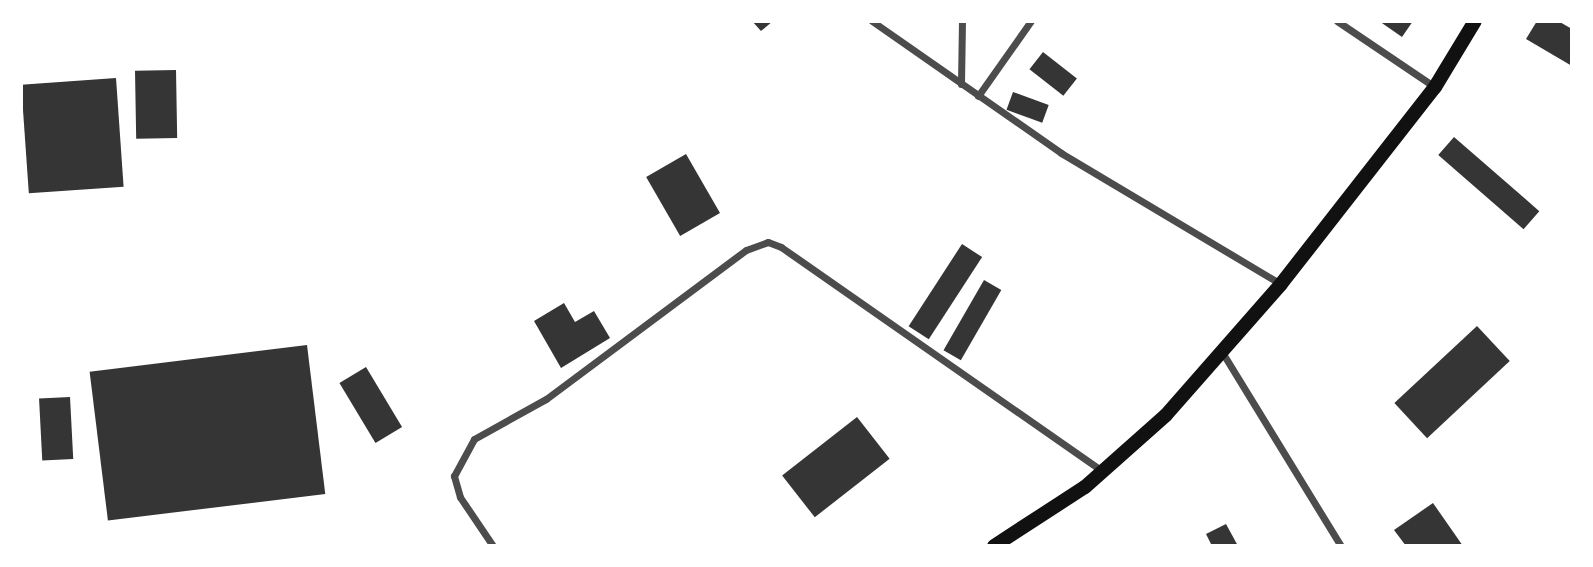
<!DOCTYPE html>
<style>
body{margin:0}
#map{position:relative;width:1593px;height:567px;overflow:hidden;background:#fff;font-family:Commissioner,sans-serif}
div>[style]{position:absolute}
[style*='--x']{left:calc(var(--x)*1px);top:calc(var(--y)*1px);width:calc(var(--w)*1px);rotate:calc(var(--a)*1deg)}
.building>*{inset:0;background:#353535;transform-origin:0 0}
.minor>*{height:7px;margin:-3.5px;padding:0 3.5px;transform-origin:3.5px;border-radius:3.5px;background:#4c4c4c}
.secondary>*{height:14px;margin:-7px;padding:0 7px;transform-origin:7px;border-radius:7px;background:#111}
span{translate:-50% -50%;white-space:nowrap;text-align:center;line-height:1.15;-webkit-text-stroke:6px #fff;paint-order:stroke}
.frame{position:absolute;inset:0;border:23px solid #fff;pointer-events:none}
</style>
<div id="map">
<div class="building">
<i style="clip-path:polygon(752px 21px,773px 21px,761px 31px)"></i>
<i style="clip-path:polygon(1379px 21px,1413px 21px,1402px 37px)"></i>
<i style="clip-path:polygon(1537px 21px,1558px 21px,1572px 29px,1572px 66px,1526px 39px)"></i>
<i style="left:1043px;top:52px;width:43px;height:22px;rotate:38deg"></i>
<i style="left:176px;top:70px;width:68px;height:41px;rotate:89deg"></i>
<i style="left:116px;top:78px;width:109px;height:95px;rotate:86deg"></i>
<i style="left:1013px;top:92px;width:38px;height:19px;rotate:20deg"></i>
<i style="left:1454px;top:137px;width:113px;height:24px;rotate:41deg"></i>
<i style="left:686px;top:154px;width:68px;height:46px;rotate:60deg"></i>
<i style="left:962px;top:244px;width:24px;height:98px;rotate:33deg"></i>
<i style="left:984px;top:280px;width:20px;height:81px;rotate:30deg"></i>
<i style="clip-path:polygon(564px 303px,575px 322px,594px 311px,610px 338px,561px 368px,534px 321px)"></i>
<i style="left:1477px;top:326px;width:48px;height:113px;rotate:47deg"></i>
<i style="left:307px;top:345px;width:150px;height:219px;rotate:83deg"></i>
<i style="left:366px;top:367px;width:70px;height:31px;rotate:59deg"></i>
<i style="left:70px;top:397px;width:62px;height:31px;rotate:87deg"></i>
<i style="left:857px;top:417px;width:53px;height:95px;rotate:52deg"></i>
<i style="clip-path:polygon(1433px 503px,1463px 546px,1406px 546px,1394px 530px)"></i>
<i style="clip-path:polygon(1226px 524px,1238px 546px,1212px 546px,1206px 534px)"></i>
</div>
<div class="minor">
<i style="--x:872;--y:21;--w:231;--a:34.9"></i>
<i style="--x:1061;--y:153;--w:256;--a:30.8"></i>
<i style="--x:1337;--y:21;--w:118;--a:34"></i>
<i style="--x:961;--y:84;--w:63;--a:-89.1"></i>
<i style="--x:978;--y:96;--w:92;--a:-54.8"></i>
<i style="--x:1222;--y:352;--w:228;--a:58.5"></i>
<i style="--x:493;--y:546;--w:59;--a:-124"></i>
<i style="--x:460;--y:497;--w:22;--a:-106"></i>
<i style="--x:454;--y:476;--w:42;--a:-61.6"></i>
<i style="--x:474;--y:439;--w:82;--a:-29.1"></i>
<i style="--x:546;--y:399;--w:249;--a:-36.7"></i>
<i style="--x:746;--y:250;--w:23;--a:-20"></i>
<i style="--x:768;--y:242;--w:14;--a:21"></i>
<i style="--x:781;--y:247;--w:391;--a:34.9"></i>
</div>
<div class="secondary">
<i style="--x:994;--y:546;--w:108;--a:-33"></i>
<i style="--x:1085;--y:487;--w:108;--a:-41.6"></i>
<i style="--x:1166;--y:415;--w:174;--a:-48.7"></i>
<i style="--x:1281;--y:284;--w:250;--a:-52"></i>
<i style="--x:1435;--y:87;--w:77;--a:-58.8"></i>
</div>
<div class="frame"></div>
</div>
